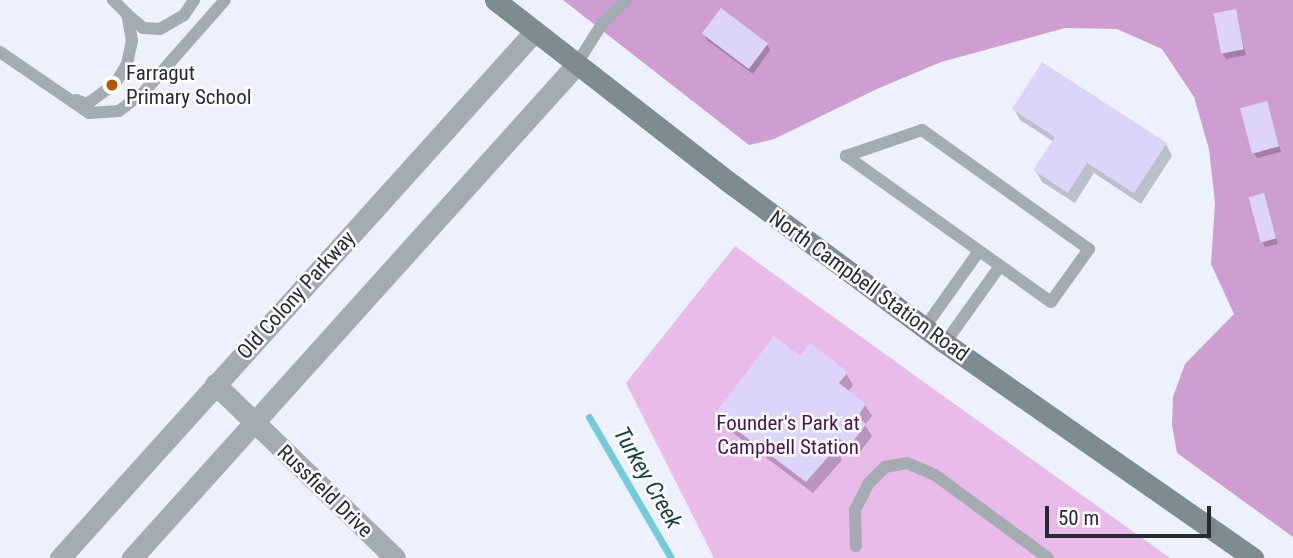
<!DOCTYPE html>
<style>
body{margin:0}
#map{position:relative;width:1293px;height:558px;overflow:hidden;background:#ecf1fd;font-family:"Roboto Condensed",sans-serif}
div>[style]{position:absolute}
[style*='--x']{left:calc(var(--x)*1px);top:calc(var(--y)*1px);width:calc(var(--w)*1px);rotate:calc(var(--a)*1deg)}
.green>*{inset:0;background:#e8bbea}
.forest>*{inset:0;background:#cd9ecf}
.shadow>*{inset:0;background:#0003}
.stream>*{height:7px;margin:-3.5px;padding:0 3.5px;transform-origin:3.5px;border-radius:3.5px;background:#73cbd8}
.building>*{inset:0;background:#dcd4f9;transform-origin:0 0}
.lane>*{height:12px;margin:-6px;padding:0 6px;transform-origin:6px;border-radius:6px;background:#a4acb2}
.street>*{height:21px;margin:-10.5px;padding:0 10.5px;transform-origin:10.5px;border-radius:10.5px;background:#a4acb2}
.secondary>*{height:21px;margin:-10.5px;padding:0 10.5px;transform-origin:10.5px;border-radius:10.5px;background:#7e8b93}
.dots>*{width:19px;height:19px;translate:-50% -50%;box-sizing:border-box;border:4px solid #fff;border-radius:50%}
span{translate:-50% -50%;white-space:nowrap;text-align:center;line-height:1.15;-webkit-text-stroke:5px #fff;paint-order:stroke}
.poi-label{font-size:21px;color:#272a31}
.left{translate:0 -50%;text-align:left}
.street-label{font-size:21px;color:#272a31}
.park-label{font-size:21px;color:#4b1350}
.water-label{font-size:23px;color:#143e44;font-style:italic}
.scale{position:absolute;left:1045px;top:506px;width:166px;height:32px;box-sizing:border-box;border:4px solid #272a31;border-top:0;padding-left:9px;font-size:21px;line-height:24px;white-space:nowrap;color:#272a31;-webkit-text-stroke:5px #fff;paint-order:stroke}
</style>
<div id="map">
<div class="green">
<i style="clip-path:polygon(735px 246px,935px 390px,1170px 558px,714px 558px,626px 383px)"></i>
</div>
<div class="forest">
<i style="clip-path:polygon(563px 0,1293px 0,1293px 537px,1177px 453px,1172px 425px,1173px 397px,1185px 364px,1234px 314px,1211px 264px,1215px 203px,1209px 149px,1194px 97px,1162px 49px,1117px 29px,1065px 28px,941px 62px,877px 89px,774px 139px,749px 145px)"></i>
</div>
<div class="shadow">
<i style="clip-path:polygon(1235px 10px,1246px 55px,1226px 59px,1222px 53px)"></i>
<i style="clip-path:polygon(704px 34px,767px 44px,770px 50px,753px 74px,707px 40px)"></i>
<i style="clip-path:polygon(1266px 103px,1281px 152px,1257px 158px,1253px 152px)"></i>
<i style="clip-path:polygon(1014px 109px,1166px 144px,1172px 156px,1141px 204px,1094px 173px,1075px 203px,1042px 182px,1035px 170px,1054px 142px,1020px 120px)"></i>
<i style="clip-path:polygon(1263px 195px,1278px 244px,1265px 247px,1262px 241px)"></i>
<i style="clip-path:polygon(801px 359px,846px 373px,853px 385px,848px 392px,865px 405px,872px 416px,865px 425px,872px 436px,856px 457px,846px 449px,840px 457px,842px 460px,813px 493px,724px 426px,717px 415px)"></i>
</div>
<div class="stream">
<i style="--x:589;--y:417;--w:163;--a:59.8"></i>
</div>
<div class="building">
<i style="left:721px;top:8px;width:59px;height:32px;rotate:37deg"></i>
<i style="left:1236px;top:9px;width:41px;height:23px;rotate:79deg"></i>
<i style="clip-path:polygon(1042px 62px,1167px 143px,1134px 193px,1087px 163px,1068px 193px,1033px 170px,1055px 137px,1012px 109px)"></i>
<i style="left:1267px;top:101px;width:47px;height:28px;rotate:75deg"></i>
<i style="left:1264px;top:193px;width:47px;height:16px;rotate:75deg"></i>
<i style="clip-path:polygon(774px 336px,800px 356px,810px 343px,848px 372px,839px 383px,866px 404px,857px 417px,866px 424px,849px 447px,839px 438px,834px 445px,836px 448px,806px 482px,715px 414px)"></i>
</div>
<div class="lane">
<i style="--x:127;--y:14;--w:21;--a:41"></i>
<i style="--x:143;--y:28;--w:17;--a:3"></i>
<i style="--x:160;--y:29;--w:28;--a:-30"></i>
<i style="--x:184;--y:15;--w:18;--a:-56"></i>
<i style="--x:0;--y:52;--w:108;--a:34.4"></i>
<i style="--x:89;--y:113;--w:30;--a:-4"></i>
<i style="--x:119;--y:111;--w:30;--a:-37"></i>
<i style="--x:143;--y:93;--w:124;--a:-48.6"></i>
<i style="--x:576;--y:65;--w:49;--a:-57.6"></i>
<i style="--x:602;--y:24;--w:34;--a:-45"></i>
<i style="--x:76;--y:100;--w:12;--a:20"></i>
<i style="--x:87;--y:104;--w:34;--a:-36"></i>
<i style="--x:115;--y:84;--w:23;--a:-59"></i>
<i style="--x:127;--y:64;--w:24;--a:-78"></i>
<i style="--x:132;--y:41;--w:27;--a:-100"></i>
<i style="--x:127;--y:14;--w:20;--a:-135"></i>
<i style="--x:922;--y:130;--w:205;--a:35.5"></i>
<i style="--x:1089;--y:249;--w:65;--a:125.6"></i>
<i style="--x:1051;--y:302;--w:252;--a:-144.5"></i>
<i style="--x:846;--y:156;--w:80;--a:-18.9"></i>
<i style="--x:925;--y:327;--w:93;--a:-54.6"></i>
<i style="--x:945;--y:343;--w:95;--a:-54.5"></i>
<i style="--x:856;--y:546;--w:36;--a:-92"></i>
<i style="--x:855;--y:510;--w:30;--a:-63"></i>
<i style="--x:869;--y:483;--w:23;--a:-45"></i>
<i style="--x:885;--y:467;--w:22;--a:-10"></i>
<i style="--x:907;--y:463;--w:30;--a:23"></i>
<i style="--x:935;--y:475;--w:140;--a:36.3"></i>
</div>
<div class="street">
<i style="--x:215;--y:384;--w:250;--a:44"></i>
<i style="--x:60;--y:558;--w:708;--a:-47.98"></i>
<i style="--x:132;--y:558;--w:663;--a:-47.99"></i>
</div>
<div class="secondary">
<i style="--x:495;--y:0;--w:301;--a:37.9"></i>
<i style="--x:733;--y:185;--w:264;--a:36.7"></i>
<i style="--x:945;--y:343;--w:376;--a:34.9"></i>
</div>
<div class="dots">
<i style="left:112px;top:85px;background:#b45800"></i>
</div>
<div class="poi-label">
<span class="left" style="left:126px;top:85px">Farragut<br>Primary School</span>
</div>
<div class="street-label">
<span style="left:869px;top:286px;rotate:36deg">North Campbell Station Road</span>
<span style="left:296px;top:295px;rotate:-48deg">Old Colony Parkway</span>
<span style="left:325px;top:491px;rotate:44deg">Russfield Drive</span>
</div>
<div class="park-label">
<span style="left:788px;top:435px">Founder's Park at<br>Campbell Station</span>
</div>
<div class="water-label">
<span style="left:647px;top:478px;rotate:60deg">Turkey Creek</span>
</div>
<div class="scale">50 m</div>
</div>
